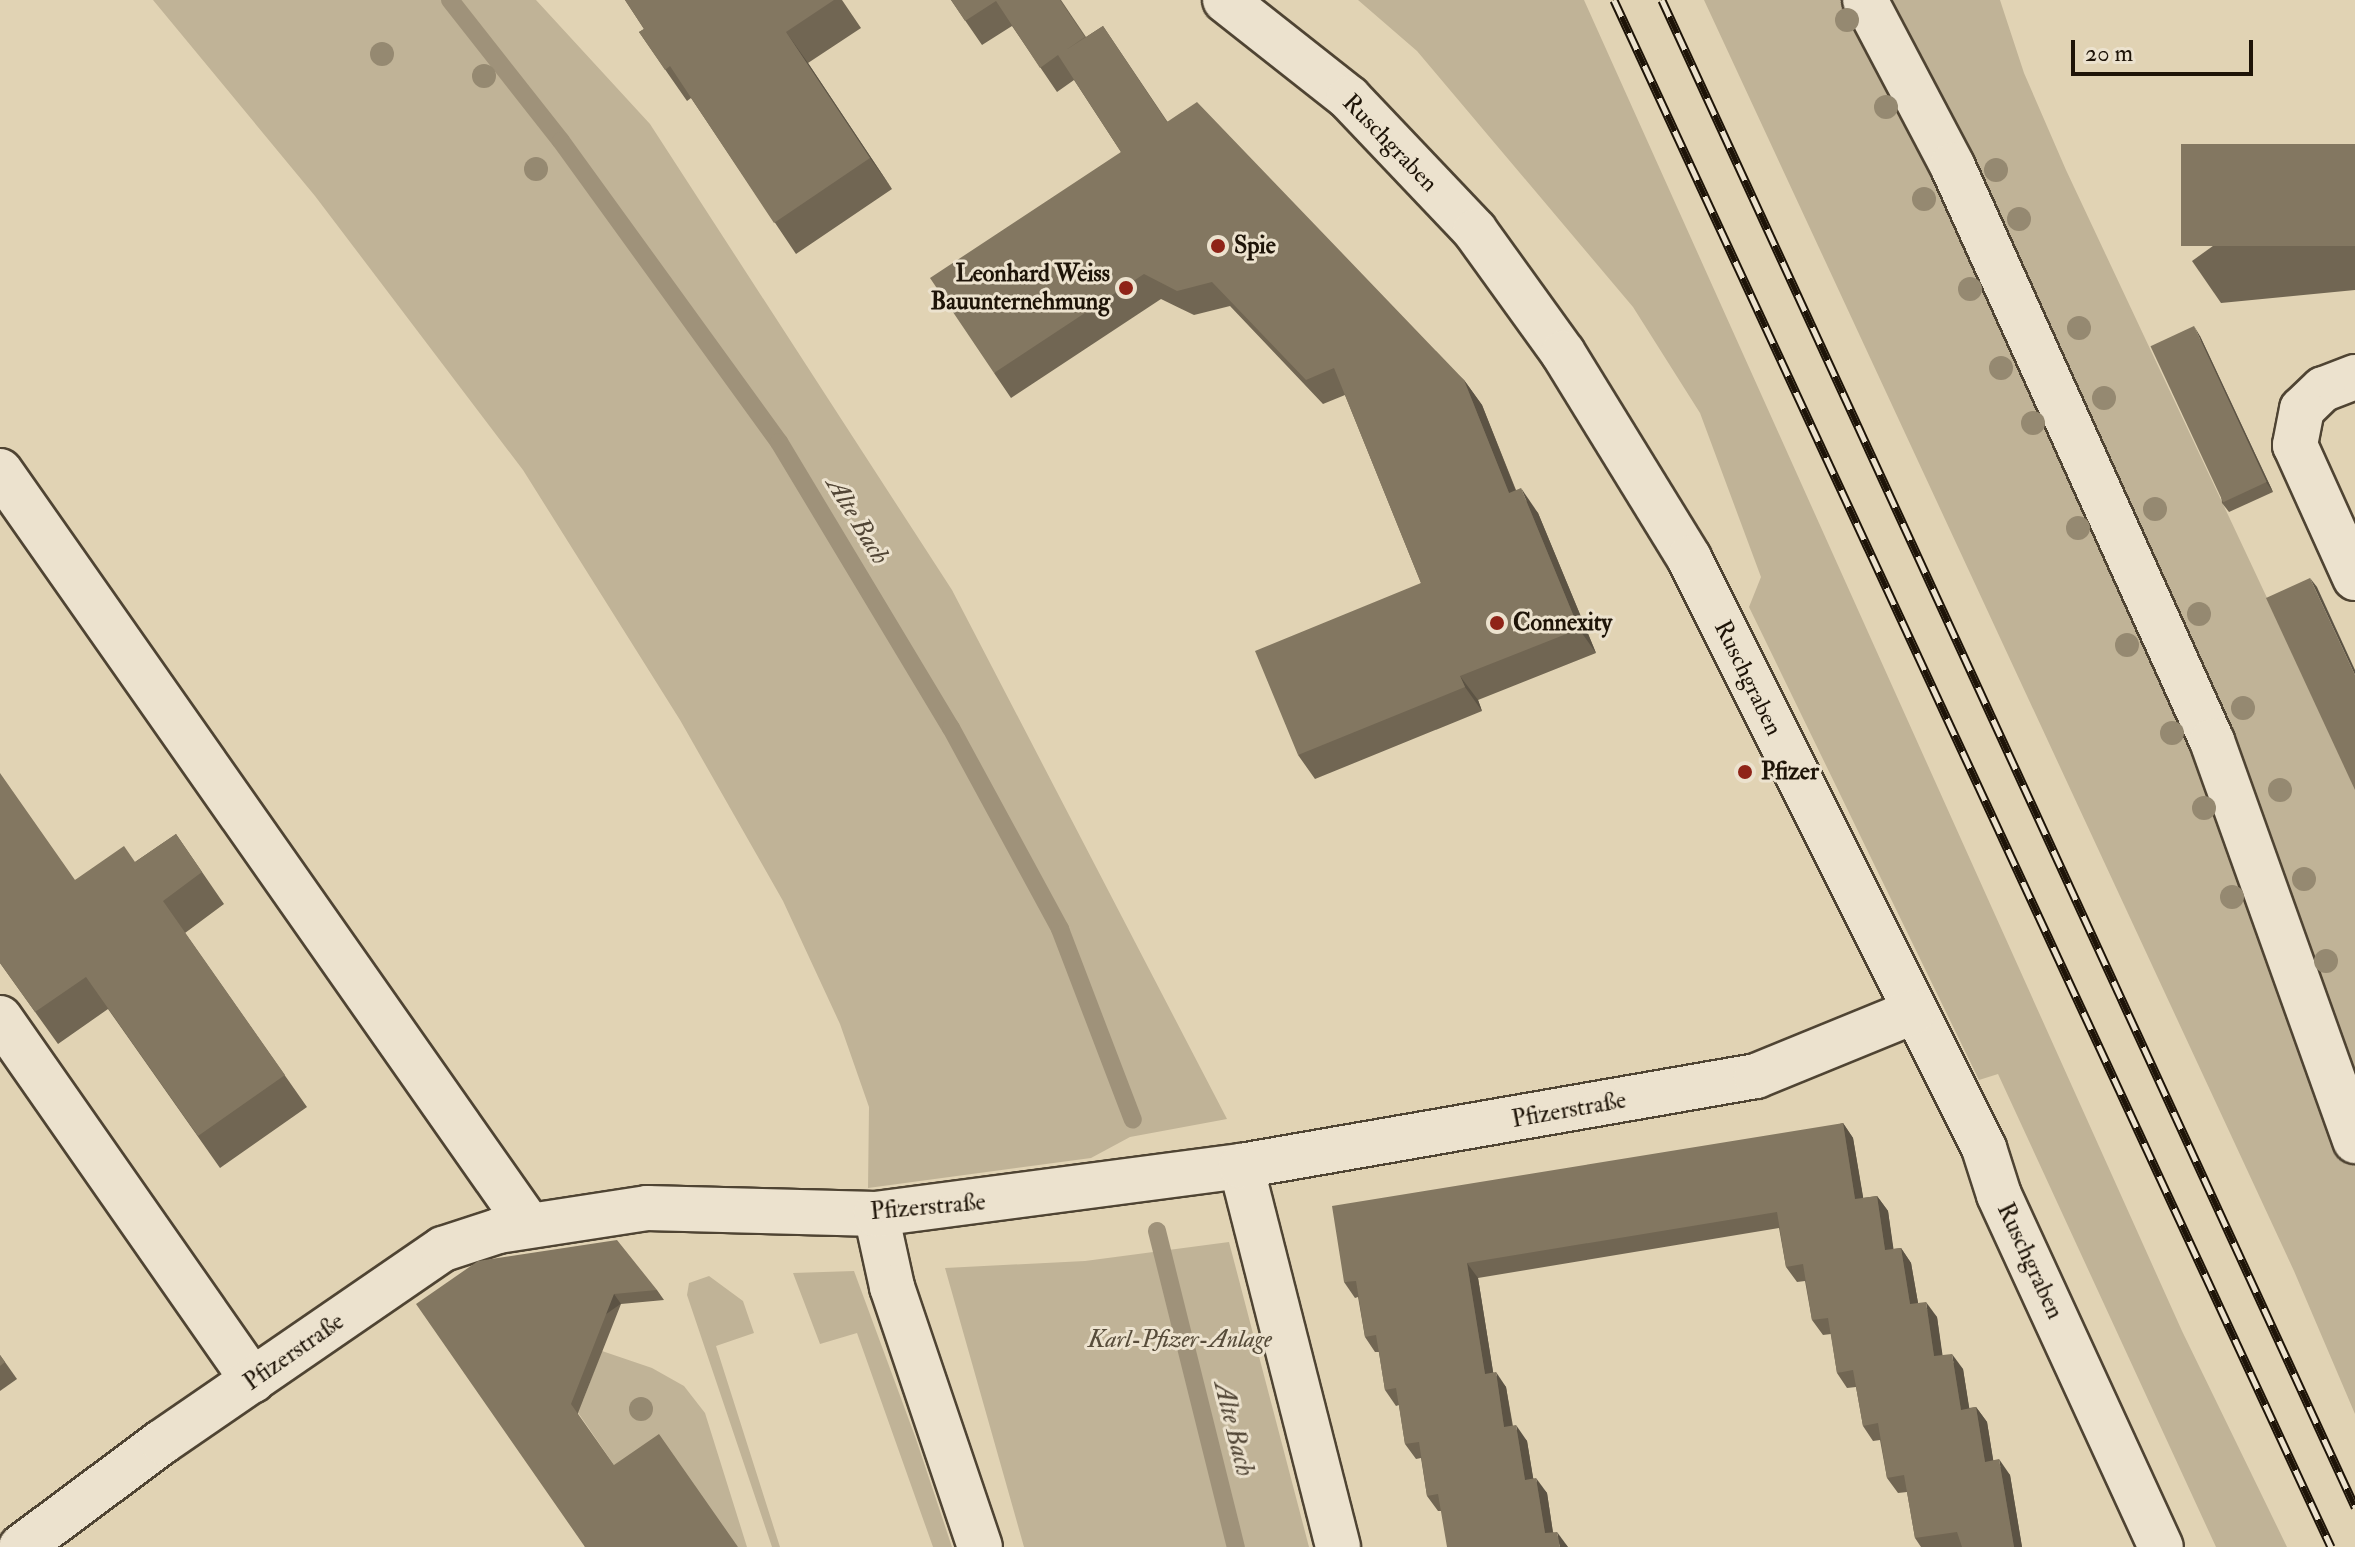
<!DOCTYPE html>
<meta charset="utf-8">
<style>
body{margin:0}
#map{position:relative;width:2355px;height:1547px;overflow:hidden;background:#e1d3b4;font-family:"IM FELL Double Pica",serif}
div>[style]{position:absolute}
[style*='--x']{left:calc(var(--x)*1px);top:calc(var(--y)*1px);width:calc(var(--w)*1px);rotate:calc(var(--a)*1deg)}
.green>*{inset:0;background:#c0b397}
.stream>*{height:18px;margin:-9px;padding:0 9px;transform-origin:9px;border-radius:9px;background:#9f927a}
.roads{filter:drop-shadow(2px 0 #4f4433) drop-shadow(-2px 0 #4f4433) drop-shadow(0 2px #4f4433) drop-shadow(0 -2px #4f4433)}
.minor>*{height:44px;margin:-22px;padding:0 22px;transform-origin:22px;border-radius:22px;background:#ece2ce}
.rail>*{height:9px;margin-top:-4.5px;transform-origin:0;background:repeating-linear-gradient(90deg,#ece2ce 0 18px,#1e1408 0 36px);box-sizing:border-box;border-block:2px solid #1e1408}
.trees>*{width:24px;height:24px;margin:-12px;border-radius:50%;background:#958971}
.wall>*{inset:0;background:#716653}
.shaded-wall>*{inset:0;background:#5c5344;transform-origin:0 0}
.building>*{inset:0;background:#837761;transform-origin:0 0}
.dots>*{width:22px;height:22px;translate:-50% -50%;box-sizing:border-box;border:4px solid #ece2ce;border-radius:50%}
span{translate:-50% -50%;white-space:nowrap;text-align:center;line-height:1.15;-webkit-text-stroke:6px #ece2ce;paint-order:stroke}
.street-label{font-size:24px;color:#1e1408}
.poi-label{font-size:24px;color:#1e1408;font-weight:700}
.left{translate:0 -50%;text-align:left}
.right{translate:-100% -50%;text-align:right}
.park-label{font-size:24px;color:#574c3a;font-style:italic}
.water-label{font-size:26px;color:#524636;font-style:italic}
.scale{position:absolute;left:2071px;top:40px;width:182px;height:36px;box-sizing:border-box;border:4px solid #1e1408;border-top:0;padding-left:10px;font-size:24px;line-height:28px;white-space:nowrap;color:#1e1408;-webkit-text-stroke:6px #ece2ce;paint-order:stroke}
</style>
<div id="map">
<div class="green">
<i style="clip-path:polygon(153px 0,536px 0,650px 124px,952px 590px,1227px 1119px,1130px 1137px,1091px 1158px,868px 1188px,869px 1107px,840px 1024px,783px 901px,680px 720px,523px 470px,315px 196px)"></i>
<i style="clip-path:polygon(1358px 0,1584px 0,2182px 1331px,2287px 1547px,2216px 1547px,1998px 1074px,1979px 1080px,1749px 607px,1761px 577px,1700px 413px,1633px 307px,1417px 51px)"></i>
<i style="clip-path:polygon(1704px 0,2000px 0,2024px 73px,2066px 170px,2355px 785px,2355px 1414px,2294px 1271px)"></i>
<i style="clip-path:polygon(1229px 1242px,1309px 1547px,1024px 1547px,945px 1268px,1085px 1261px)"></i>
<i style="clip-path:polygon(854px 1271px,916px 1439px,952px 1547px,933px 1547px,857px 1333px,820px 1344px,793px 1273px)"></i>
<i style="clip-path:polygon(709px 1276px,743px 1301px,754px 1333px,716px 1346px,780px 1547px,772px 1547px,687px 1295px,689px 1283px)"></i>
<i style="clip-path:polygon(602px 1351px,652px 1368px,684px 1386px,705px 1413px,747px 1547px,738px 1547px,621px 1475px,570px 1401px,583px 1400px)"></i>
</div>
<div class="stream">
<i style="--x:450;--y:0;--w:179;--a:51.8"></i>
<i style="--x:561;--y:141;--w:372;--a:54.1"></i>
<i style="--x:779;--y:442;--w:334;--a:59"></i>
<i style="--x:951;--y:728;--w:229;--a:61.5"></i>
<i style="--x:1060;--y:929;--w:204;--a:69.1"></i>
<i style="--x:1157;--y:1231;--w:326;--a:76"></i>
</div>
<div class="roads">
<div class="minor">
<i style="--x:1225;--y:0;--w:158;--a:38.3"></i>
<i style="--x:1349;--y:98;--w:183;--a:46.5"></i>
<i style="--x:1475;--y:231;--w:150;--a:54.2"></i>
<i style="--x:1563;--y:353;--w:241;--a:58.4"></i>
<i style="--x:1689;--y:558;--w:660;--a:63.43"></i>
<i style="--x:1984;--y:1148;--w:49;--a:72.3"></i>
<i style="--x:1999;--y:1195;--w:387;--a:65.3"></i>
<i style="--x:1865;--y:0;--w:187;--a:62.2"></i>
<i style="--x:1952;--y:165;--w:632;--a:65.71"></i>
<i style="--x:2212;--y:741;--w:425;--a:70.3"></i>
<i style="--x:2355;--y:377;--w:34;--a:159"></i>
<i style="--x:2323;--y:389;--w:29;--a:136"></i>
<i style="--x:2302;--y:409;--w:37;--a:101"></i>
<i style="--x:2295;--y:445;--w:146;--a:65.7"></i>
<i style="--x:0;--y:471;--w:920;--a:54.96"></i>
<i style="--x:0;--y:1018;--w:442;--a:55.1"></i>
<i style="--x:1241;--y:1166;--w:393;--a:75.7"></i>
<i style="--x:876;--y:1214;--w:75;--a:77.6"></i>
<i style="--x:892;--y:1287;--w:274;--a:71.3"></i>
<i style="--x:21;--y:1547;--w:176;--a:-36.7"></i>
<i style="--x:162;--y:1442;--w:341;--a:-34.5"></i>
<i style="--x:443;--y:1249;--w:58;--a:-18.1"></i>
<i style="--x:498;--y:1231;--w:151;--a:-8.8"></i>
<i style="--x:647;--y:1208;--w:229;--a:1.5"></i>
<i style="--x:876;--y:1214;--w:368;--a:-7.5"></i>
<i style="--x:1241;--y:1166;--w:523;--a:-9.91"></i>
<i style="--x:1756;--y:1076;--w:170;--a:-22.2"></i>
</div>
</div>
<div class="rail">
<i style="--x:1614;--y:0;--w:1705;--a:65.13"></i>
<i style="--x:1662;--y:0;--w:1659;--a:65.3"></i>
</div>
<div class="trees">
<i style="left:1847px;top:20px"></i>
<i style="left:382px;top:54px"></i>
<i style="left:484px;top:76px"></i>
<i style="left:1886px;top:107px"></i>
<i style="left:536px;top:169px"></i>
<i style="left:1996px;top:170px"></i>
<i style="left:1924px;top:199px"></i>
<i style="left:2019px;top:219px"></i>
<i style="left:1970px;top:289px"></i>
<i style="left:2079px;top:328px"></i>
<i style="left:2001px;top:368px"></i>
<i style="left:2104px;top:398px"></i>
<i style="left:2033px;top:423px"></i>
<i style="left:2155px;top:509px"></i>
<i style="left:2078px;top:528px"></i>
<i style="left:2199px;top:614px"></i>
<i style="left:2127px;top:645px"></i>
<i style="left:2243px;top:708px"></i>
<i style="left:2172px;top:733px"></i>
<i style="left:2280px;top:790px"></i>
<i style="left:2204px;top:808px"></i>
<i style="left:2304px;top:879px"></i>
<i style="left:2232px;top:897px"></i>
<i style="left:2326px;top:961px"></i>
<i style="left:641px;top:1409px"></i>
</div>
<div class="wall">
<i style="clip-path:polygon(625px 0,842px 0,861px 28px,808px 63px,892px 189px,796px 254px,691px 98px,687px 101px,639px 32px,644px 29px)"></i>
<i style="clip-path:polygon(951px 0,1061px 0,1086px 37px,1103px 26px,1167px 121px,1464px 380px,1482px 405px,1516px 490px,1538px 513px,1596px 653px,1478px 700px,1482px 711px,1315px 779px,1298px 755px,1421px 583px,1345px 395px,1323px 404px,1230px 306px,1194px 315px,1161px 299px,1011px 398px,994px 373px,1121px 152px,1074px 80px,1057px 92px,1012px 26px,982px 45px)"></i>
<i style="clip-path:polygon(2355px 144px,2355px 290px,2221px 303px,2192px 261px)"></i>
<i style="clip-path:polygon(2200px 336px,2273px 492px,2229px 512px,2222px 503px)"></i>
<i style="clip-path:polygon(176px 834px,224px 904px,185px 933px,307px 1107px,220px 1168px,108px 1009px,58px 1044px,0 963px,75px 880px,135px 862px)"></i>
<i style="clip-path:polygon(1843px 1123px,1853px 1138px,1863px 1198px,1877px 1196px,1888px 1211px,1893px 1249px,1901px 1248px,1911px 1263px,1918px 1303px,1937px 1317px,1942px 1355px,1963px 1369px,1969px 1408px,1976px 1407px,1987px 1422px,1993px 1460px,2010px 1475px,2022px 1547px,1921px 1547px,1915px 1538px,1907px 1492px,1898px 1493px,1887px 1478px,1880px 1440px,1873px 1441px,1863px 1426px,1856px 1387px,1847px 1388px,1837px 1373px,1831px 1334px,1823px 1335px,1812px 1320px,1805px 1281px,1797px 1282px,1786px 1267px,1779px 1228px,1478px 1278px,1493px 1372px,1506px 1387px,1513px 1426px,1527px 1441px,1533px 1478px,1547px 1493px,1553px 1532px,1568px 1547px,1441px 1511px,1438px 1511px,1427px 1496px,1421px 1458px,1416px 1459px,1405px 1444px,1399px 1405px,1396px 1406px,1385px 1390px,1379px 1352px,1375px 1352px,1365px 1337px,1358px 1297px,1355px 1298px,1344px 1282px)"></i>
<i style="clip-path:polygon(478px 1261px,657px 1290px,664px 1300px,621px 1304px,578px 1413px,585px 1547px)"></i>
<i style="clip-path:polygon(0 1355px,17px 1379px,0 1391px)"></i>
</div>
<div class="shaded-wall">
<i style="clip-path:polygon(786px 32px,808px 63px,892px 189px,870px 158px)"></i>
<i style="clip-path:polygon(2194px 326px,2200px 336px,2273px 492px,2266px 482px)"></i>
<i style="clip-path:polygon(1464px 380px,1482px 405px,1526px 517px,1509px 493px)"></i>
<i style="clip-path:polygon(1521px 488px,1538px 513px,1596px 653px,1579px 629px)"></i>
<i style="clip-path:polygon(2310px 578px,2317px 587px,2355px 670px,2355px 675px)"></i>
<i style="clip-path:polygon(1460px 676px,1478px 700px,1482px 711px,1465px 687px)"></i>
<i style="clip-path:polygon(1843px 1123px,1853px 1138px,1866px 1214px,1855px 1199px)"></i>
<i style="clip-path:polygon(1877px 1196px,1888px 1211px,1896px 1266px,1885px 1250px)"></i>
<i style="clip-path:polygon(1901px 1248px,1911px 1263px,1921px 1320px,1910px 1304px)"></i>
<i style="clip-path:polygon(1467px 1263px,1478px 1278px,1496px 1390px,1485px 1374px)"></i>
<i style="left:614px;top:1294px;width:12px;height:118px;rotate:55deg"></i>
<i style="clip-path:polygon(1926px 1302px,1937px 1317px,1945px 1372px,1934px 1356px)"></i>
<i style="clip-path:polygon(1952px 1354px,1963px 1369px,1972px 1425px,1961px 1410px)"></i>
<i style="clip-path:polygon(1496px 1372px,1506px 1387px,1515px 1443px,1504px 1427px)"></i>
<i style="clip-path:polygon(1976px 1407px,1987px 1422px,1996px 1477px,1985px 1462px)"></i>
<i style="clip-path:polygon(1516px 1425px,1527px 1441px,1536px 1495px,1525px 1480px)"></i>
<i style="clip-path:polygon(1999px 1459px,2010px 1475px,2022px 1547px,2014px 1547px)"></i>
<i style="clip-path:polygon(1536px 1478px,1547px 1493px,1555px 1547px,1545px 1533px)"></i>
<i style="clip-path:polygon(1557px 1532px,1568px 1547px,1560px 1547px)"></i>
</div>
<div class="building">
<i style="clip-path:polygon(625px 0,834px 0,786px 32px,870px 158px,774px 223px,670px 66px,665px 70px,639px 32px,644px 29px)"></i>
<i style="clip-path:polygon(951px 0,1060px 0,1085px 37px,1066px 50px,1103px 26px,1167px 122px,1197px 102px,1464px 380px,1509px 493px,1521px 488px,1579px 629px,1460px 676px,1465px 687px,1298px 755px,1255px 651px,1421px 583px,1334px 368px,1306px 380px,1212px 282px,1177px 291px,1144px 274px,994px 373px,930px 278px,1121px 152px,1058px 55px,1040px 68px,996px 1px,965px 21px)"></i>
<i style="left:2355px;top:144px;width:102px;height:174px;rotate:90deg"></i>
<i style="left:2194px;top:326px;width:172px;height:48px;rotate:65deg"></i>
<i style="clip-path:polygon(2310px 578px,2355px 675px,2355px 790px,2266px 598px)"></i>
<i style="clip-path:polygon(0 773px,75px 880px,124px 846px,135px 862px,176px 834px,202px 872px,163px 901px,285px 1075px,198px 1136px,86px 977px,35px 1012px,0 963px)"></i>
<i style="clip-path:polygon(1843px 1123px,1855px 1199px,1877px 1196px,1885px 1250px,1901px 1248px,1910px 1304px,1926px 1302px,1934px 1356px,1952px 1354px,1961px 1410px,1976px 1407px,1985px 1462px,1999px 1459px,2014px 1547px,1962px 1547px,1957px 1532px,1915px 1538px,1904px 1475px,1887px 1478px,1878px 1423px,1863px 1426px,1853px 1370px,1837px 1373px,1828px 1318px,1812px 1320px,1803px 1264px,1786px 1267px,1777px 1212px,1467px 1263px,1485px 1374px,1496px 1372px,1504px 1427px,1516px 1425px,1525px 1480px,1536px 1478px,1545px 1533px,1557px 1532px,1560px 1547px,1447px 1547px,1438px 1494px,1427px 1496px,1419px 1442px,1405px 1444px,1396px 1388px,1385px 1390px,1376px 1335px,1365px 1337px,1356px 1281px,1344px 1282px,1332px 1206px)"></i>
<i style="clip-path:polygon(617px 1240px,657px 1290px,614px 1294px,571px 1404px,614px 1465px,659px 1434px,738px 1547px,585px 1547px,416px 1304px,478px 1261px)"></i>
<i style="clip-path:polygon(0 1355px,5px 1362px,0 1366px)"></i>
</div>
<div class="dots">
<i style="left:1218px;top:246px;background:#8f2418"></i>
<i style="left:1126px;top:288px;background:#8f2418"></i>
<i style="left:1497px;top:623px;background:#8f2418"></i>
<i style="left:1745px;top:772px;background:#8f2418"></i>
</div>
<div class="street-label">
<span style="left:1390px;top:143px;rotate:46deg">Ruschgraben</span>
<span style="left:1748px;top:678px;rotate:64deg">Ruschgraben</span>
<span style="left:1569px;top:1110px;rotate:-10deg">Pfizerstraße</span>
<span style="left:928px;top:1207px;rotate:-5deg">Pfizerstraße</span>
<span style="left:2030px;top:1261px;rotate:65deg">Ruschgraben</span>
<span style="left:294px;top:1352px;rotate:-35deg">Pfizerstraße</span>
</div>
<div class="poi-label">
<span class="left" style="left:1234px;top:246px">Spie</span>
<span class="right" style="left:1110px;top:288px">Leonhard Weiss<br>Bauunternehmung</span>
<span class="left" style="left:1513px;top:623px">Connexity</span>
<span class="left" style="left:1761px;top:772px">Pfizer</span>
</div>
<div class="park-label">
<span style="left:1180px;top:1340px">Karl-Pfizer-Anlage</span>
</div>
<div class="water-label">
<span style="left:857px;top:521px;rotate:59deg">Alte Bach</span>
<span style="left:1233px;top:1429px;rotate:76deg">Alte Bach</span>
</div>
<div class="scale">20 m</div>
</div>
